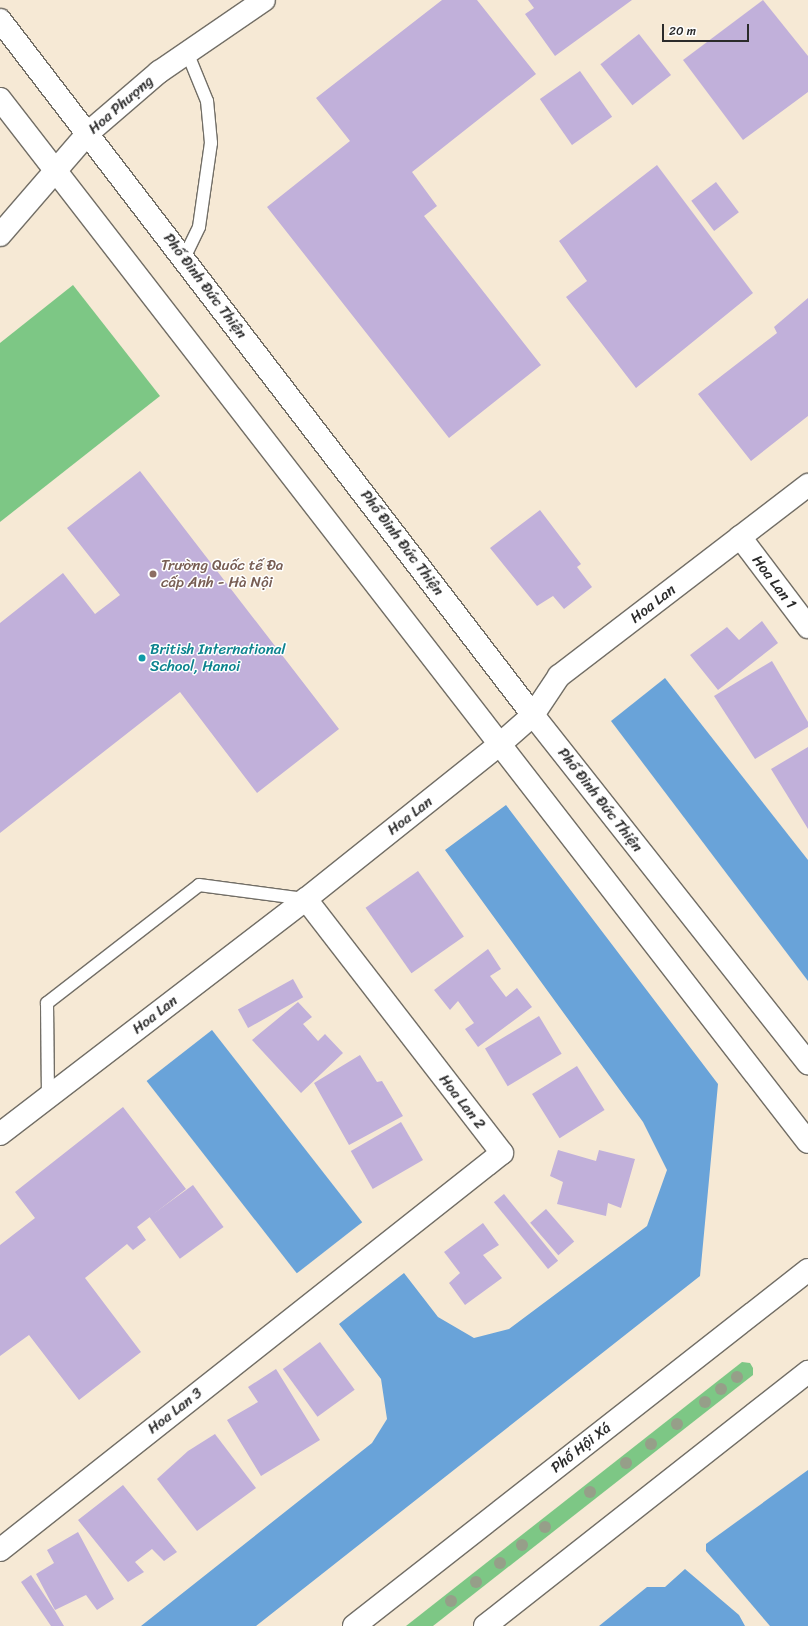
<!DOCTYPE html>
<meta charset="utf-8">
<style>
body{margin:0}
#map{position:relative;width:808px;height:1626px;overflow:hidden;background:#f6e9d5;font-family:Sriracha,sans-serif}
div>[style]{position:absolute}
[style*='--x']{left:calc(var(--x)*1px);top:calc(var(--y)*1px);width:calc(var(--w)*1px);rotate:calc(var(--a)*1deg)}
.green>*{inset:0;background:#7dc785}
.water>*{inset:0;background:#69a3d9;transform-origin:0 0}
.building>*{inset:0;background:#c1b0da;transform-origin:0 0}
.roads{filter:drop-shadow(1px 0 #726e66) drop-shadow(-1px 0 #726e66) drop-shadow(0 1px #726e66) drop-shadow(0 -1px #726e66)}
.service>*{height:12px;margin:-6px;padding:0 6px;transform-origin:6px;border-radius:6px;background:#fff}
.minor>*{height:22px;margin:-11px;padding:0 11px;transform-origin:11px;border-radius:11px;background:#fff}
.tertiary>*{height:22px;margin:-11px;padding:0 11px;transform-origin:11px;border-radius:11px;background:#fff}
.secondary>*{height:22px;margin:-11px;padding:0 11px;transform-origin:11px;border-radius:11px;background:#fff}
.trees>*{width:12px;height:12px;margin:-6px;border-radius:50%;background:#969f89}
.dots>*{width:11px;height:11px;translate:-50% -50%;box-sizing:border-box;border:2px solid #fff;border-radius:50%}
span{translate:-50% -50%;white-space:nowrap;text-align:center;line-height:1.15;-webkit-text-stroke:3px #fff;paint-order:stroke}
.street-label{font-size:15px;color:#2b2b2b}
.education-label{font-size:15px;color:#785e54}
.left{translate:0 -50%;text-align:left}
.culture-label{font-size:15px;color:#0d838f}
.scale{position:absolute;left:662px;top:24px;width:87px;height:18px;box-sizing:border-box;border:2px solid #2b2b2b;border-top:0;padding-left:5px;font-size:12px;line-height:14px;white-space:nowrap;color:#2b2b2b;-webkit-text-stroke:3px #fff;paint-order:stroke}
</style>
<div id="map">
<div class="green">
<i style="clip-path:polygon(73px 285px,160px 396px,0 522px,0 343px)"></i>
<i style="clip-path:polygon(742px 1362px,750px 1363px,753px 1368px,753px 1375px,433px 1626px,406px 1626px)"></i>
</div>
<div class="water">
<i style="clip-path:polygon(665px 678px,808px 860px,808px 981px,611px 721px)"></i>
<i style="clip-path:polygon(506px 805px,718px 1084px,700px 1276px,256px 1626px,141px 1626px,372px 1443px,387px 1419px,381px 1379px,339px 1324px,404px 1273px,438px 1317px,474px 1338px,509px 1329px,647px 1226px,667px 1170px,643px 1122px,445px 850px)"></i>
<i style="left:212px;top:1030px;width:244px;height:83px;rotate:52deg"></i>
<i style="clip-path:polygon(808px 1470px,808px 1626px,770px 1626px,706px 1551px,706px 1544px)"></i>
<i style="clip-path:polygon(685px 1569px,739px 1615px,745px 1626px,599px 1626px,647px 1587px,665px 1587px)"></i>
</div>
<div class="building">
<i style="clip-path:polygon(442px 0,477px 0,536px 74px,412px 172px,437px 206px,424px 216px,541px 365px,449px 438px,267px 207px,350px 141px,316px 98px)"></i>
<i style="clip-path:polygon(528px 0,632px 0,555px 56px,525px 14px,534px 8px)"></i>
<i style="clip-path:polygon(763px 0,808px 56px,808px 92px,743px 140px,683px 60px)"></i>
<i style="left:639px;top:34px;width:52px;height:49px;rotate:52deg"></i>
<i style="left:580px;top:71px;width:56px;height:49px;rotate:55deg"></i>
<i style="clip-path:polygon(657px 165px,753px 293px,636px 388px,566px 297px,587px 281px,559px 241px)"></i>
<i style="left:716px;top:182px;width:38px;height:31px;rotate:53deg"></i>
<i style="clip-path:polygon(808px 298px,808px 416px,751px 461px,698px 394px,777px 333px,774px 327px)"></i>
<i style="clip-path:polygon(140px 471px,339px 729px,257px 793px,180px 692px,0 833px,0 623px,63px 573px,95px 614px,120px 595px,67px 528px)"></i>
<i style="clip-path:polygon(540px 510px,581px 564px,577px 567px,592px 587px,564px 609px,553px 596px,537px 606px,490px 548px)"></i>
<i style="clip-path:polygon(762px 621px,778px 643px,718px 690px,690px 655px,727px 627px,739px 640px)"></i>
<i style="clip-path:polygon(772px 661px,808px 722px,808px 727px,755px 759px,714px 696px)"></i>
<i style="clip-path:polygon(808px 747px,808px 829px,771px 769px)"></i>
<i style="left:418px;top:871px;width:80px;height:64px;rotate:55deg"></i>
<i style="clip-path:polygon(488px 949px,501px 969px,490px 976px,506px 997px,517px 988px,532px 1007px,478px 1047px,465px 1029px,474px 1023px,458px 1001px,450px 1010px,434px 990px)"></i>
<i style="left:293px;top:979px;width:21px;height:63px;rotate:61deg"></i>
<i style="clip-path:polygon(298px 1002px,312px 1017px,303px 1024px,318px 1041px,325px 1034px,343px 1053px,301px 1093px,252px 1040px)"></i>
<i style="left:539px;top:1016px;width:44px;height:63px;rotate:59deg"></i>
<i style="clip-path:polygon(360px 1055px,377px 1082px,382px 1081px,403px 1116px,349px 1145px,314px 1083px)"></i>
<i style="left:577px;top:1066px;width:52px;height:53px;rotate:58deg"></i>
<i style="clip-path:polygon(123px 1107px,186px 1189px,137px 1227px,146px 1240px,133px 1250px,127px 1244px,85px 1278px,141px 1352px,79px 1400px,29px 1335px,0 1356px,0 1245px,35px 1218px,15px 1192px)"></i>
<i style="left:401px;top:1122px;width:44px;height:58px;rotate:60deg"></i>
<i style="clip-path:polygon(558px 1150px,596px 1161px,599px 1150px,635px 1159px,621px 1208px,608px 1203px,606px 1216px,557px 1204px,563px 1182px,550px 1176px)"></i>
<i style="left:193px;top:1185px;width:52px;height:54px;rotate:54deg"></i>
<i style="left:504px;top:1194px;width:86px;height:13px;rotate:51deg"></i>
<i style="left:546px;top:1209px;width:43px;height:21px;rotate:49deg"></i>
<i style="clip-path:polygon(483px 1223px,499px 1245px,483px 1255px,502px 1278px,465px 1305px,449px 1283px,460px 1273px,444px 1252px)"></i>
<i style="left:320px;top:1342px;width:59px;height:46px;rotate:54deg"></i>
<i style="clip-path:polygon(276px 1369px,320px 1440px,261px 1476px,227px 1420px,258px 1402px,248px 1387px)"></i>
<i style="clip-path:polygon(215px 1434px,256px 1488px,197px 1531px,157px 1479px,188px 1451px)"></i>
<i style="clip-path:polygon(123px 1485px,177px 1552px,164px 1561px,152px 1549px,135px 1562px,144px 1572px,128px 1582px,78px 1520px)"></i>
<i style="clip-path:polygon(78px 1532px,114px 1599px,97px 1610px,86px 1595px,55px 1610px,36px 1574px,54px 1563px,47px 1550px)"></i>
<i style="clip-path:polygon(31px 1575px,55px 1611px,64px 1626px,51px 1626px,21px 1582px)"></i>
</div>
<div class="roads">
<div class="service">
<i style="--x:184;--y:258;--w:34;--a:-64"></i>
<i style="--x:199;--y:227;--w:85;--a:-81.9"></i>
<i style="--x:211;--y:143;--w:42;--a:-95.4"></i>
<i style="--x:207;--y:101;--w:53;--a:-112.2"></i>
<i style="--x:48;--y:1097;--w:94;--a:-90.6"></i>
<i style="--x:47;--y:1003;--w:192;--a:-37.8"></i>
<i style="--x:199;--y:885;--w:108;--a:7.5"></i>
</div>
<div class="minor">
<i style="--x:0;--y:235;--w:135;--a:-49.2"></i>
<i style="--x:88;--y:133;--w:94;--a:-40.7"></i>
<i style="--x:159;--y:72;--w:127;--a:-34.4"></i>
<i style="--x:740;--y:537;--w:113;--a:52.9"></i>
<i style="--x:0;--y:1134;--w:386;--a:-37.5"></i>
<i style="--x:306;--y:899;--w:247;--a:-38.6"></i>
<i style="--x:499;--y:745;--w:45;--a:-41.4"></i>
<i style="--x:533;--y:715;--w:47;--a:-56.3"></i>
<i style="--x:559;--y:676;--w:314;--a:-37.5"></i>
<i style="--x:0;--y:1550;--w:640;--a:-38.34"></i>
<i style="--x:502;--y:1153;--w:321;--a:-127.7"></i>
</div>
<div class="tertiary">
<i style="--x:0;--y:20;--w:876;--a:52.52"></i>
<i style="--x:533;--y:715;--w:444;--a:51.7"></i>
<i style="--x:0;--y:99;--w:1319;--a:52.24"></i>
</div>
<div class="secondary">
<i style="--x:354;--y:1626;--w:577;--a:-38.1"></i>
<i style="--x:485;--y:1626;--w:411;--a:-38.2"></i>
</div>
</div>
<div class="trees">
<i style="left:737px;top:1377px"></i>
<i style="left:721px;top:1389px"></i>
<i style="left:705px;top:1402px"></i>
<i style="left:677px;top:1424px"></i>
<i style="left:651px;top:1444px"></i>
<i style="left:626px;top:1463px"></i>
<i style="left:590px;top:1492px"></i>
<i style="left:545px;top:1527px"></i>
<i style="left:522px;top:1545px"></i>
<i style="left:500px;top:1563px"></i>
<i style="left:476px;top:1582px"></i>
<i style="left:451px;top:1601px"></i>
</div>
<div class="dots">
<i style="left:153px;top:574px;background:#8d6e63"></i>
<i style="left:142px;top:658px;background:#0f9aa8"></i>
</div>
<div class="street-label">
<span style="left:121px;top:105px;rotate:-41deg">Hoa Phượng</span>
<span style="left:205px;top:286px;rotate:53deg">Phố Đinh Đức Thiện</span>
<span style="left:402px;top:543px;rotate:53deg">Phố Đinh Đức Thiện</span>
<span style="left:774px;top:582px;rotate:53deg">Hoa Lan 1</span>
<span style="left:653px;top:604px;rotate:-38deg">Hoa Lan</span>
<span style="left:600px;top:800px;rotate:52deg">Phố Đinh Đức Thiện</span>
<span style="left:410px;top:816px;rotate:-38deg">Hoa Lan</span>
<span style="left:155px;top:1015px;rotate:-38deg">Hoa Lan</span>
<span style="left:462px;top:1102px;rotate:52deg">Hoa Lan 2</span>
<span style="left:175px;top:1411px;rotate:-38deg">Hoa Lan 3</span>
<span style="left:581px;top:1448px;rotate:-38deg">Phố Hội Xá</span>
</div>
<div class="education-label">
<span class="left" style="left:161px;top:574px">Trường Quốc tế Đa<br>cấp Anh - Hà Nội</span>
</div>
<div class="culture-label">
<span class="left" style="left:150px;top:658px">British International<br>School, Hanoi</span>
</div>
<div class="scale">20 m</div>
</div>
